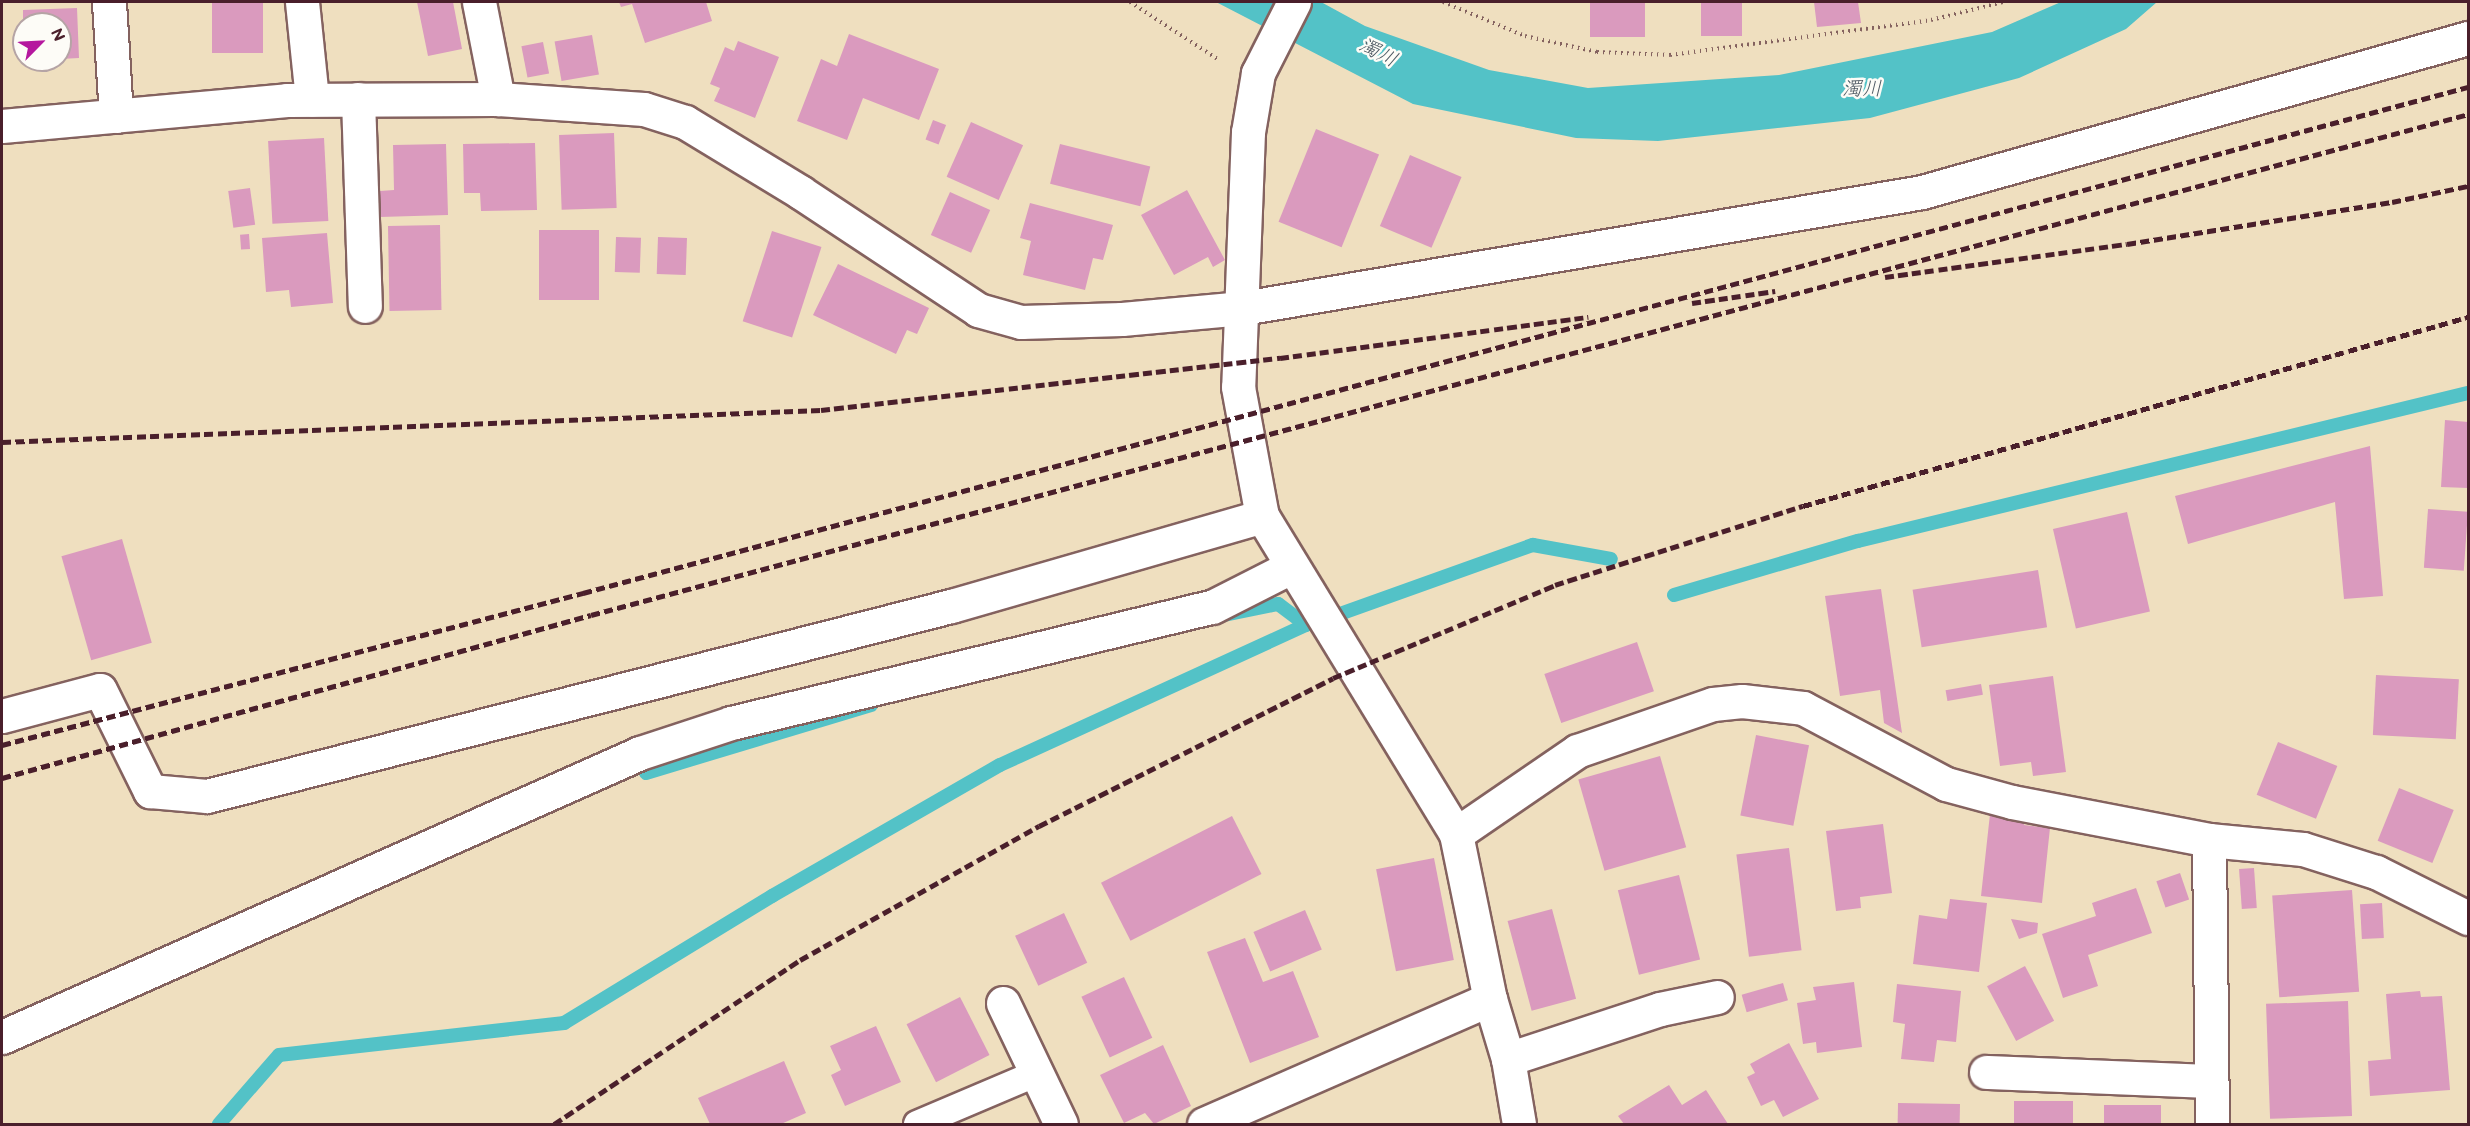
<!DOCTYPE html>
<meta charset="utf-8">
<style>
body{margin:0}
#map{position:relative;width:2470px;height:1126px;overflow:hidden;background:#efdfbf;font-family:"Balsamiq Sans","Klee One",sans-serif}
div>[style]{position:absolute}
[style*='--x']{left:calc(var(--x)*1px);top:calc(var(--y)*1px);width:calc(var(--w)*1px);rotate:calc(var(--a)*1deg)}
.water>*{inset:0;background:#53c2c7}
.stream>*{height:14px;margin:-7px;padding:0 7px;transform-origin:7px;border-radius:7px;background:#53c2c7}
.building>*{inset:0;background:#da9abe;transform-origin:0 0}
.path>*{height:4px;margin-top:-2px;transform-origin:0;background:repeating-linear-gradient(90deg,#84625f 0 1.5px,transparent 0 6px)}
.roads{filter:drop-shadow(2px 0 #84625f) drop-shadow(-2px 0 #84625f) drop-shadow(0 2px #84625f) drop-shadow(0 -2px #84625f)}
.service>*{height:26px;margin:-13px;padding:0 13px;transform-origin:13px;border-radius:13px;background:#fff}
.minor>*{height:33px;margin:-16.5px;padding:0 16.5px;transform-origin:16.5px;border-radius:16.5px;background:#fff}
.rail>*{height:4.5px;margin-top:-2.25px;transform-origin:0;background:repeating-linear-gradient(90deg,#4a1f2b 0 9px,transparent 0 13.5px)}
span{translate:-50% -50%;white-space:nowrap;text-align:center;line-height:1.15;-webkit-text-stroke:5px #fdfcf7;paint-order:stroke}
.water-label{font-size:20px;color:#4d5862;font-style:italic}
.frame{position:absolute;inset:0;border:3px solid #4a1f2b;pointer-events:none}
.north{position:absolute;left:12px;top:12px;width:60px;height:60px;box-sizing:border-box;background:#fdfcf7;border:2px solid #b5a4a5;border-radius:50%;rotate:66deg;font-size:16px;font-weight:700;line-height:24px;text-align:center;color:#4a1f2b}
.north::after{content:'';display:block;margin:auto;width:21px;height:27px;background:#b5179e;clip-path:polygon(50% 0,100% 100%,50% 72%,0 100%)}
</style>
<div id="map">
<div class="water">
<i style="clip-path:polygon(1216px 2px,1321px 2px,1365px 26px,1489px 70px,1588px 88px,1779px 75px,1992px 32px,2061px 2px,2157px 2px,2126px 29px,2019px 78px,1870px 118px,1658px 141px,1576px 138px,1413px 104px)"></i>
</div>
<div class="stream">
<i style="--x:1674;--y:595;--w:192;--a:-16.4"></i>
<i style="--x:1858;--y:541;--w:628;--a:-13.64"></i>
<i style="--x:1337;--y:615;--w:208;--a:-19.7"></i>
<i style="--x:1533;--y:545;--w:79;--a:10.2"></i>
<i style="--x:646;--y:773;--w:235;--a:-16.8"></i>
<i style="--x:219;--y:1124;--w:91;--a:-49"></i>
<i style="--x:279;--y:1055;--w:287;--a:-6.4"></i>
<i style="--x:564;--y:1023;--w:244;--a:-31.4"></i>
<i style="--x:772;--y:896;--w:263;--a:-29.9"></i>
<i style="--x:1000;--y:765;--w:337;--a:-24.6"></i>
<i style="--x:1306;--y:625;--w:35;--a:-143"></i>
<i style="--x:1278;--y:604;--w:55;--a:168.5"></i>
</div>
<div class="building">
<i style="left:212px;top:2px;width:51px;height:51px"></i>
<i style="clip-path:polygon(417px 2px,453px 2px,462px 49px,428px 56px)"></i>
<i style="clip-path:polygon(619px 2px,706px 2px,712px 21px,645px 43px,632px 4px,621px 7px)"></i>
<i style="left:1590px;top:2px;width:55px;height:35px"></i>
<i style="left:1701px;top:2px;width:41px;height:34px"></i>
<i style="clip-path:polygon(1814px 2px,1858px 2px,1861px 23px,1817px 27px)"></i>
<i style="clip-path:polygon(77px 8px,79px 58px,60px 59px,60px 24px,23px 24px,23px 10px)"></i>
<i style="clip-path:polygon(849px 34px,939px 69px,919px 120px,863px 98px,847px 140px,797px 121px,821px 59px,837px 66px)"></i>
<i style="left:592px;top:35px;width:40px;height:38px;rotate:80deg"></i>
<i style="clip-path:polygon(738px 41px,779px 57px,755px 118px,714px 101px,720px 88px,710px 84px,725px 47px,734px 51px)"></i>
<i style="left:543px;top:42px;width:32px;height:22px;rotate:79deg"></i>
<i style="left:933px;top:120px;width:14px;height:21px;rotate:21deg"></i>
<i style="left:971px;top:122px;width:57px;height:60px;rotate:24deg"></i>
<i style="left:1316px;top:129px;width:68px;height:100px;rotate:22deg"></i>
<i style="left:614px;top:133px;width:75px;height:55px;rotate:88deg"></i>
<i style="left:324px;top:138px;width:83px;height:56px;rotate:87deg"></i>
<i style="clip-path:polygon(535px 143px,537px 210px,481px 211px,480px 193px,464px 193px,463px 144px)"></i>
<i style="clip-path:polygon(446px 144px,448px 215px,380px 217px,380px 191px,394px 190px,393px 145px)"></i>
<i style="left:1060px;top:144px;width:93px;height:41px;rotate:14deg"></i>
<i style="left:1410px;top:155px;width:56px;height:77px;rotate:23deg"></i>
<i style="left:250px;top:188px;width:37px;height:22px;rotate:82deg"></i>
<i style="clip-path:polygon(1187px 190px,1225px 260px,1213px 267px,1208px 257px,1174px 275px,1141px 215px)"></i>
<i style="left:950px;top:192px;width:44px;height:47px;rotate:24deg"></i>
<i style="clip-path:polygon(1030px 203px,1113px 225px,1103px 260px,1093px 258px,1085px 290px,1023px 275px,1031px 241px,1020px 238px)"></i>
<i style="left:440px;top:225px;width:85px;height:52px;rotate:89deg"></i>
<i style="left:539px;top:230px;width:60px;height:70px"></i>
<i style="left:772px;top:231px;width:52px;height:95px;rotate:18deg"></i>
<i style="clip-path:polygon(327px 233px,333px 303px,291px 307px,289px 290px,266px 292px,262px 238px)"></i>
<i style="left:249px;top:234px;width:15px;height:9px;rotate:86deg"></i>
<i style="left:616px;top:237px;width:25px;height:35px;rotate:2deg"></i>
<i style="left:658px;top:237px;width:29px;height:37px;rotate:2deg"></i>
<i style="clip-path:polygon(838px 264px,929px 308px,917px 334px,907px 330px,896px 354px,813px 315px)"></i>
<i style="clip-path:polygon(2445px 420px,2468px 422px,2468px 488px,2441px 487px)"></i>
<i style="clip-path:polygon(2370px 446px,2383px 596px,2344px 599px,2335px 502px,2188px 544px,2175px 496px)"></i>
<i style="left:2428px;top:509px;width:40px;height:59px;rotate:4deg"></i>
<i style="left:2127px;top:512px;width:102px;height:76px;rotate:77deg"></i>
<i style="left:122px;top:539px;width:108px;height:63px;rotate:74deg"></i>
<i style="left:2038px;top:570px;width:58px;height:127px;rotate:81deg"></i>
<i style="clip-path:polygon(1881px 589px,1902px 733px,1884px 723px,1880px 690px,1840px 696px,1825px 596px)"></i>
<i style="left:1637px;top:642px;width:52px;height:98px;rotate:71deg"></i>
<i style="left:2376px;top:675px;width:83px;height:60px;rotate:3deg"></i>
<i style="clip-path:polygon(2053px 676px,2066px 772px,2033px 776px,2031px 762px,2000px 766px,1989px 685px)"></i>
<i style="left:1981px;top:684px;width:11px;height:36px;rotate:80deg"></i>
<i style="left:1756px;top:735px;width:54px;height:82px;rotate:11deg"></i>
<i style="left:2278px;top:742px;width:64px;height:57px;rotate:22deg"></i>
<i style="left:1660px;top:756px;width:95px;height:85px;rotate:74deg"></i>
<i style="left:2399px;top:788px;width:59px;height:57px;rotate:22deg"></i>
<i style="clip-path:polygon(1990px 814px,2025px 819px,2024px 825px,2050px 828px,2042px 903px,1981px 896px)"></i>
<i style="left:1232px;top:816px;width:65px;height:147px;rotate:63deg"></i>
<i style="clip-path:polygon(1883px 824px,1892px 893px,1860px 897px,1861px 908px,1836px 911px,1826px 831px)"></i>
<i style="left:1789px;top:848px;width:103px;height:53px;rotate:83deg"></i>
<i style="left:1434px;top:858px;width:104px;height:59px;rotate:79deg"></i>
<i style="left:2254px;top:868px;width:40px;height:15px;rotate:86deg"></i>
<i style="left:2180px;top:873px;width:28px;height:25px;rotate:71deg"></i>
<i style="left:1679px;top:875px;width:87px;height:63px;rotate:76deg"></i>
<i style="clip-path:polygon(2136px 888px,2152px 933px,2088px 955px,2098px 986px,2063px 998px,2042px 934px,2096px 916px,2092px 903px)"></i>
<i style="left:2352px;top:890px;width:102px;height:80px;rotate:86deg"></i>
<i style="clip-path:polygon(1950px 899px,1987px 903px,1979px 972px,1913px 964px,1919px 915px,1947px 919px)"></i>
<i style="left:2382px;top:903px;width:35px;height:22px;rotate:87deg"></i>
<i style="left:1552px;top:909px;width:93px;height:46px;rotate:75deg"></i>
<i style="left:1305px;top:910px;width:43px;height:56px;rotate:67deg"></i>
<i style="left:1064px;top:913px;width:55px;height:54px;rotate:65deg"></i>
<i style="clip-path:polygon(2011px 919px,2038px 923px,2037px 933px,2019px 939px)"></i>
<i style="clip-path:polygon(1245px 938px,1263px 982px,1293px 971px,1319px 1037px,1250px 1063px,1207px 952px)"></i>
<i style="left:2025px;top:966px;width:62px;height:43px;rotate:62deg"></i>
<i style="left:1124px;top:977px;width:67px;height:47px;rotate:65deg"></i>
<i style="clip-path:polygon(1854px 982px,1862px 1047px,1817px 1053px,1816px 1042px,1803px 1044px,1797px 1003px,1816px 1000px,1813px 987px)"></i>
<i style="left:1783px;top:983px;width:18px;height:43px;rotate:74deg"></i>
<i style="clip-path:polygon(1897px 984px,1961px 991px,1956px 1042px,1937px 1040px,1934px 1062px,1901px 1059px,1905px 1024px,1893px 1022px)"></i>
<i style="clip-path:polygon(2420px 991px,2421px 997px,2442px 996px,2450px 1090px,2370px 1096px,2368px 1061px,2391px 1059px,2386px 994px)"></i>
<i style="left:960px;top:997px;width:65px;height:60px;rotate:63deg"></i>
<i style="left:2348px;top:1001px;width:115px;height:82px;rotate:88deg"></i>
<i style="clip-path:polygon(876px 1026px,901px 1082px,845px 1106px,831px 1075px,841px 1070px,830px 1046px)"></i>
<i style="clip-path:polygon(1789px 1043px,1819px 1099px,1783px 1117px,1774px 1100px,1761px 1106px,1747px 1077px,1755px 1073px,1750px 1064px)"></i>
<i style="clip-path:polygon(1163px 1045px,1191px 1106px,1154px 1124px,1145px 1113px,1124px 1123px,1100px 1075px)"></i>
<i style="clip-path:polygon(784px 1061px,806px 1113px,781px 1124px,710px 1124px,698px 1098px)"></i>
<i style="clip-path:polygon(1669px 1085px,1682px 1105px,1706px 1090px,1728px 1124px,1624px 1124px,1618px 1116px)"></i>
<i style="left:2014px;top:1101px;width:59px;height:23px"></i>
<i style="left:1898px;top:1103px;width:62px;height:21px;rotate:1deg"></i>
<i style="left:2104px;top:1105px;width:57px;height:19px"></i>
</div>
<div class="path">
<i style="--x:1130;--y:2;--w:106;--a:33.1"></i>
<i style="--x:1443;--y:2;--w:89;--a:22.5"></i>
<i style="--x:1525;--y:36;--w:74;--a:12.5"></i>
<i style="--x:1597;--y:52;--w:73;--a:2.4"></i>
<i style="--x:1670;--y:55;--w:263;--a:-7.6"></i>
<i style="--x:1931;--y:20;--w:74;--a:-14"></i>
</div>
<div class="roads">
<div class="service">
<i style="--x:917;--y:1124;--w:128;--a:-23"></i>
</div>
<div class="minor">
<i style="--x:109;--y:2;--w:114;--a:86.5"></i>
<i style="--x:302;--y:2;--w:98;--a:84.1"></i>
<i style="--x:479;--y:2;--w:99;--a:78.9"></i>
<i style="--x:1294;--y:2;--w:80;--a:116.9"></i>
<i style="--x:1258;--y:73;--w:60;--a:99.6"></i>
<i style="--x:1248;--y:132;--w:255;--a:92.2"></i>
<i style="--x:1238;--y:387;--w:131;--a:79.5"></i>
<i style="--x:1262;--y:516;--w:373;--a:58.6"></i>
<i style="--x:1456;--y:834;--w:168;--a:78.4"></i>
<i style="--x:1490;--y:999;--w:63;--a:73.3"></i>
<i style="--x:1508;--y:1059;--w:66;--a:80.4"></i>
<i style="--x:358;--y:99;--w:207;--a:88.1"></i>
<i style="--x:2;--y:126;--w:286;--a:-5.2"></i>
<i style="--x:287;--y:100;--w:211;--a:-0.3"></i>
<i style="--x:498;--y:99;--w:146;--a:3.9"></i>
<i style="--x:644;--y:109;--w:43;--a:17.6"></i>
<i style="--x:685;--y:122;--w:135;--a:31.3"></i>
<i style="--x:800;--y:192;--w:214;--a:33.5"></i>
<i style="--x:978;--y:310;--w:45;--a:15.6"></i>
<i style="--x:1021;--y:322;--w:101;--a:-1.7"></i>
<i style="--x:1122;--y:319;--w:121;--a:-5.2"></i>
<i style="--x:1243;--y:308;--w:689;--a:-9.69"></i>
<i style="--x:1922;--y:192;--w:567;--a:-15.75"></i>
<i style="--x:2;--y:716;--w:101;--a:-14.9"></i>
<i style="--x:100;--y:690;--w:113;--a:63.7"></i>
<i style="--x:150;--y:791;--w:57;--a:5"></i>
<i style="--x:207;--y:796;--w:768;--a:-14.33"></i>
<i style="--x:951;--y:606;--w:324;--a:-16.1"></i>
<i style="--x:1456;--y:834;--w:147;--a:-34.4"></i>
<i style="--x:1577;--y:751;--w:144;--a:-19.1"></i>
<i style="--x:1713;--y:704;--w:29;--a:-6"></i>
<i style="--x:1742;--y:701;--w:61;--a:6.5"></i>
<i style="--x:1803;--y:708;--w:162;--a:28"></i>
<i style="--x:1946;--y:784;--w:68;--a:15.3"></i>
<i style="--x:2012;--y:802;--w:201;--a:10.9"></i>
<i style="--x:2209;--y:840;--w:94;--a:5.5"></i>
<i style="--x:2303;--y:849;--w:77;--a:17.5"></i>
<i style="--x:2376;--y:872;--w:103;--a:26.6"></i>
<i style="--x:2209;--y:840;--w:284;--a:89.4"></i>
<i style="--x:1003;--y:1003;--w:134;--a:64.4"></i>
<i style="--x:2;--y:1037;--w:698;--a:-24"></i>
<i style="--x:640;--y:753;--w:96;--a:-18.2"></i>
<i style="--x:731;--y:723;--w:495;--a:-13.6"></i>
<i style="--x:1212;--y:607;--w:89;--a:-26.9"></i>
<i style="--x:1508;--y:1059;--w:160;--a:-18.2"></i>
<i style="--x:1660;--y:1009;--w:58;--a:-11.9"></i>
<i style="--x:1986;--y:1072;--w:225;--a:2.3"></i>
<i style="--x:1204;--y:1124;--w:312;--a:-23.6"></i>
</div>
</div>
<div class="rail">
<i style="--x:1885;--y:277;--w:244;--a:-7.8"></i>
<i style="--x:2127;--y:244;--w:268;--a:-9"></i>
<i style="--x:2392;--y:202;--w:78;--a:-11.9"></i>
<i style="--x:1692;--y:303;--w:84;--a:-8.2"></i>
<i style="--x:2;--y:442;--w:820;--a:-2.24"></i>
<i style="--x:821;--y:410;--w:462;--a:-6.5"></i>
<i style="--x:1280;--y:358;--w:311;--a:-7.6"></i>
<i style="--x:2;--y:745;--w:601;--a:-14.66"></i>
<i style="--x:583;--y:593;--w:1952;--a:-15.03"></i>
<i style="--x:2;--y:778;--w:611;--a:-15.47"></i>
<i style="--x:591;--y:615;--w:1943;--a:-14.94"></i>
<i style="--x:554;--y:1124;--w:296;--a:-33.7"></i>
<i style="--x:800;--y:960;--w:274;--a:-29.3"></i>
<i style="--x:1039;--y:826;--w:329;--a:-26.7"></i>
<i style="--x:1333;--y:678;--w:241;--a:-22.7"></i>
<i style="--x:1555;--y:585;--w:260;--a:-17.7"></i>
<i style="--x:1803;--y:506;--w:691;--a:-15.87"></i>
</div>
<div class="water-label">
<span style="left:1378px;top:53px;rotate:27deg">濁川</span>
<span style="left:1862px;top:89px">濁川</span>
</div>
<div class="frame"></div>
<div class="north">N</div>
</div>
